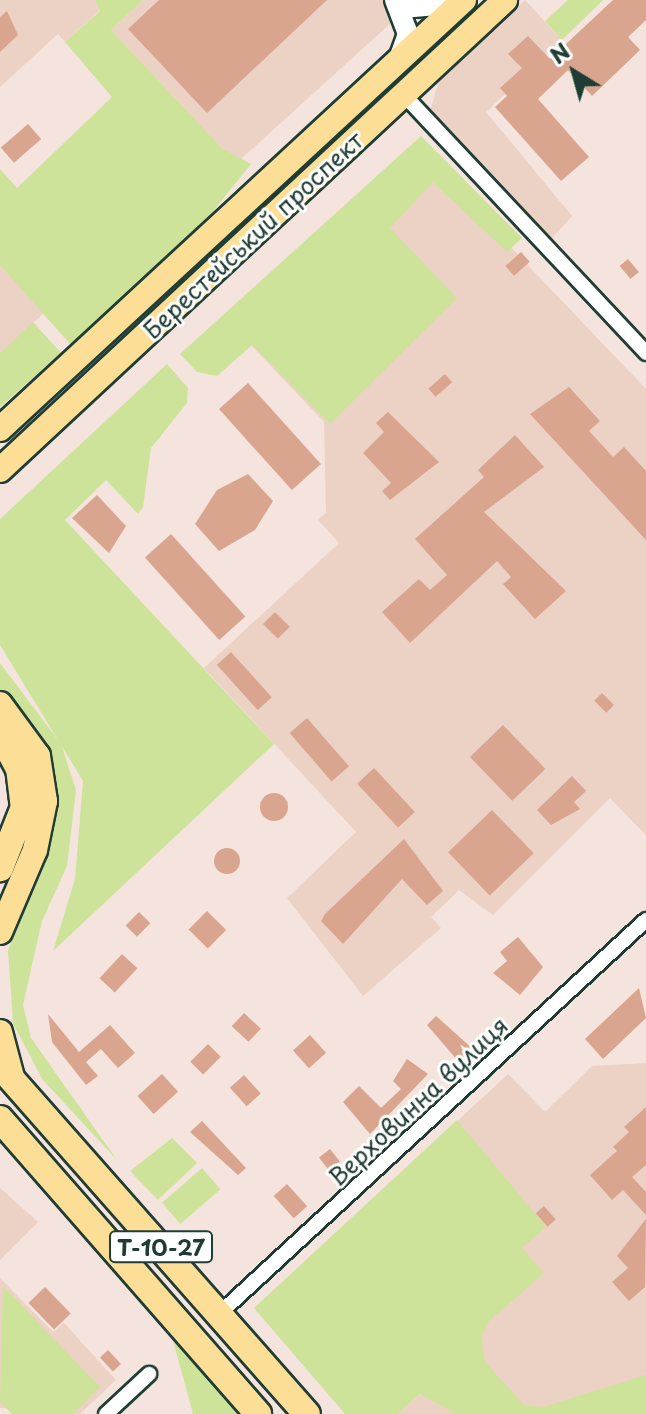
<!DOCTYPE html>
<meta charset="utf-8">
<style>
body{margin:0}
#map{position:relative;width:646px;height:1414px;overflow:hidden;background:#f4e4dd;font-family:"Playpen Sans",sans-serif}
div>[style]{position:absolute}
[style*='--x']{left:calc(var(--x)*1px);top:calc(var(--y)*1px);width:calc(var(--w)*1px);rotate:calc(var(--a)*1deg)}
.built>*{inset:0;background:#ecd1c5}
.green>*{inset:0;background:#cde399;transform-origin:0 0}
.building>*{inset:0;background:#d9a58e;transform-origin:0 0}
.round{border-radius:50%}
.roads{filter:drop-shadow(2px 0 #1f3d34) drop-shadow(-2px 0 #1f3d34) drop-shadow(0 2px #1f3d34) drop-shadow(0 -2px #1f3d34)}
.street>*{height:14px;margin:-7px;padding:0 7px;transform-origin:7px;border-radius:7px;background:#fff}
.secondary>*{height:20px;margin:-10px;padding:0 10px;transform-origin:10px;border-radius:10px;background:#fff}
.primary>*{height:24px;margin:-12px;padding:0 12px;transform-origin:12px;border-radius:12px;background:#fcde96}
.highway>*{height:26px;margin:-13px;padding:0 13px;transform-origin:13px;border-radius:13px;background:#fcde96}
span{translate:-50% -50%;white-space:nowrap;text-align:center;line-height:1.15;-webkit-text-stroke:6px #fff;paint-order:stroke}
.shield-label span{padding:2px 6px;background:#fff;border:2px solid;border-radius:6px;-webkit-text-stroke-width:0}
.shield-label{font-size:22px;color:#1f3d34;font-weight:700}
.street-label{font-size:24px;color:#1f3d34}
.north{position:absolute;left:534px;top:32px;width:80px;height:80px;-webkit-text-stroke:6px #fff;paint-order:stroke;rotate:323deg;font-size:22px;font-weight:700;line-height:32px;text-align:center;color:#1f3d34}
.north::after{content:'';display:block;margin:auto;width:28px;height:36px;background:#1f3d34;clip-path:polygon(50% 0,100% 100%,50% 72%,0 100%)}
</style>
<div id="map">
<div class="built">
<i style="clip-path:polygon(0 0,95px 0,100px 10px,65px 42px,58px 34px,0 87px)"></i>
<i style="clip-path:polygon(143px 0,383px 0,393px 21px,241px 159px,222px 148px,111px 30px)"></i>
<i style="clip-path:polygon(525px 0,562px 40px,486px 112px,572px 216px,552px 238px,430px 111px,439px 81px)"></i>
<i style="clip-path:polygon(435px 168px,646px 389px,646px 835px,610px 798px,493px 915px,459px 890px,431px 917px,441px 928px,363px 996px,287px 898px,356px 832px,204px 668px,339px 543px,318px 520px,326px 513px,324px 422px,251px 345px)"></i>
<i style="clip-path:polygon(0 265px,45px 312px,0 353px)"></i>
<i style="clip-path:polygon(646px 1063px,646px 1414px,397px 1414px,420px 1394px,449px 1407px,310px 1258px,508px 1074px,545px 1112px,592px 1066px)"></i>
<i style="clip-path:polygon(0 1188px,38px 1222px,0 1260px)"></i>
<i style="clip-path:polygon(0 1278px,53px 1332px,64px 1323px,116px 1380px,80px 1414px,0 1408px)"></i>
</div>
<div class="green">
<i style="clip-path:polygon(95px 0,143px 0,111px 30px,222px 148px,251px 164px,210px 215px,71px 345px,0 265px,0 169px,17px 188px,112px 97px,65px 42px,100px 11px)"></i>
<i style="clip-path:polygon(568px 0,603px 0,562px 40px,545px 21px)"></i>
<i style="clip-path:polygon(421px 136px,522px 238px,507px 252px,433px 182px,390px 228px,457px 298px,330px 424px,252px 345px,217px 376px,197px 372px,180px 354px)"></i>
<i style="clip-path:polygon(33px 322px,61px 353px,0 407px,0 353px)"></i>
<i style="clip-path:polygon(167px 364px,188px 388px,187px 403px,151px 448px,143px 507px,138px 514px,106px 480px,65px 520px,274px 744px,53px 951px,75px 879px,83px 781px,0 645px,0 519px)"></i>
<i style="clip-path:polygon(0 663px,61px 744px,76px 790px,67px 866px,42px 921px,23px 1005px,31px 1038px,117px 1160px,42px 1079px,13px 1023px,8px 950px,44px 867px,55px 788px,0 693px)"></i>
<i style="clip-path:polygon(457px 1120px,546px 1227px,522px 1248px,544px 1273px,489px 1321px,481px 1338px,485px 1362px,524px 1405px,543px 1407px,646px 1375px,646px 1414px,456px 1414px,420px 1394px,397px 1414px,345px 1414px,254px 1308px)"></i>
<i style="clip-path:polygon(172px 1138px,197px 1163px,158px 1200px,130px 1171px)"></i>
<i style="left:202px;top:1168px;width:28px;height:53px;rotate:49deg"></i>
<i style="clip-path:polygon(3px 1286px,100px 1387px,73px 1414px,12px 1414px,0 1402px)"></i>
<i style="clip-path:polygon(171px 1333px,208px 1377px,237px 1414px,193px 1414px)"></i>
</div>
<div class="building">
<i style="clip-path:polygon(159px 0,327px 0,207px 113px,128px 29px)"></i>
<i style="clip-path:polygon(613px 0,646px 0,646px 20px,628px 37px,640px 50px,592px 96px,568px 70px,538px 99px,589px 157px,561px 181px,495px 107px,507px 96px,500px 88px,522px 68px,508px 54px,528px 36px,550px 59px)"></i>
<i style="clip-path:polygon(7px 11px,18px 35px,0 52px,0 17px)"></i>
<i style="left:28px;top:124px;width:20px;height:36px;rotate:49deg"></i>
<i style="left:521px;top:252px;width:13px;height:21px;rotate:48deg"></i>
<i style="left:628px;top:259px;width:17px;height:11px;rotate:50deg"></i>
<i style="left:445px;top:374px;width:11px;height:22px;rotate:49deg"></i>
<i style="left:248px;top:383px;width:109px;height:39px;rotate:48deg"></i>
<i style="clip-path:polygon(569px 387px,600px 421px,589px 431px,613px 457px,624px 447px,646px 471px,646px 540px,530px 414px)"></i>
<i style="clip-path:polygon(388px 412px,439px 462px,390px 500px,382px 491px,391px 483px,363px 453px,384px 432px,376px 423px)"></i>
<i style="clip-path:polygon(515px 435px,544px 467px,484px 512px,566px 591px,535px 619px,503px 584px,511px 577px,497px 561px,410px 643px,382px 612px,419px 579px,430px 590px,447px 575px,415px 539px,484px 477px,478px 470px)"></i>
<i style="clip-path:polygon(248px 474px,273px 501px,255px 530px,219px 551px,195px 524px,217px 490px)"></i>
<i style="clip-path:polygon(97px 495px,126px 526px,109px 553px,72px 518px)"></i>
<i style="left:171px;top:534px;width:111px;height:35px;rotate:48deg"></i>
<i style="left:275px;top:612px;width:21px;height:17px;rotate:45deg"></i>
<i style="left:231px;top:652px;width:61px;height:19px;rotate:48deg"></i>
<i style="left:602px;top:693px;width:17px;height:11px;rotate:45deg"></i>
<i style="left:307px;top:718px;width:64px;height:23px;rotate:49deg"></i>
<i style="left:503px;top:725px;width:61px;height:46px;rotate:46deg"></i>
<i style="left:374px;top:768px;width:60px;height:23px;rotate:47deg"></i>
<i style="clip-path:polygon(572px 776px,586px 791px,574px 802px,580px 809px,551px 825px,537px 810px)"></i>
<i class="round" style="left:260px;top:793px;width:28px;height:28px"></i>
<i style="left:492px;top:810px;width:60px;height:61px;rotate:46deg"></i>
<i style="clip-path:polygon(404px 839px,443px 891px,427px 905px,402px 879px,343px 944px,321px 921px,325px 914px)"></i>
<i class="round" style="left:214px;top:848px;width:26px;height:26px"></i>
<i style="left:207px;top:911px;width:27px;height:26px;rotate:45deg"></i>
<i style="left:139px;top:912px;width:16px;height:19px;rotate:45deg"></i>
<i style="clip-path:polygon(518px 937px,543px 967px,520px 995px,493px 973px,507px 961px,500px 952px)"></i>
<i style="left:122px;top:954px;width:21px;height:33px;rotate:43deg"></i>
<i style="clip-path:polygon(639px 988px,646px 1018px,603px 1059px,585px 1039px)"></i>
<i style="left:244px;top:1013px;width:23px;height:18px;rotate:43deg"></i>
<i style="clip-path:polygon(48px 1014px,79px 1052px,110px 1025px,135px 1053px,118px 1068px,101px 1049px,86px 1062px,98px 1076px,86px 1085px,52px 1042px)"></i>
<i style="clip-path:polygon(436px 1016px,473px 1049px,458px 1061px,427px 1025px)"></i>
<i style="left:310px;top:1035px;width:24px;height:23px;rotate:48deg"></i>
<i style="left:208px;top:1044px;width:18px;height:25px;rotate:45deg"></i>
<i style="clip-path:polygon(407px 1059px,428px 1074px,370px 1134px,343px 1102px,359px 1086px,381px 1108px,401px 1089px,393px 1081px)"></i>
<i style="left:162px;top:1074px;width:24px;height:33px;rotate:48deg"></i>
<i style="left:244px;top:1075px;width:25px;height:19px;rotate:48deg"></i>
<i style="clip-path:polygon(646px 1107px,646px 1165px,632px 1177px,646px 1192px,646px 1215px,623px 1190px,612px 1200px,590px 1175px,617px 1151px,613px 1147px,629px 1132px,624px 1127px)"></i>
<i style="clip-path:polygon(202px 1121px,246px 1168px,238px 1175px,190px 1132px)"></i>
<i style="left:330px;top:1149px;width:16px;height:14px;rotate:52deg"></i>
<i style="left:287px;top:1184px;width:30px;height:18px;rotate:48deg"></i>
<i style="left:544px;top:1206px;width:18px;height:11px;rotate:49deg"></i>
<i style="clip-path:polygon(646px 1219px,645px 1287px,629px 1301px,612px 1282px,628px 1268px,617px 1256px)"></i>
<i style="left:45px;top:1287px;width:37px;height:23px;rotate:46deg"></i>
<i style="left:108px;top:1350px;width:19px;height:11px;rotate:47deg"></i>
</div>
<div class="roads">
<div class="street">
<i style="--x:404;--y:95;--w:354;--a:46.8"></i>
<i style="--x:219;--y:1314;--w:581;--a:-42.7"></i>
<i style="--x:106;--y:1414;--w:59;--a:-42.9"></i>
</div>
<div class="secondary">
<i style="--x:395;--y:0;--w:36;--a:69"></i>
<i style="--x:408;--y:34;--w:27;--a:110"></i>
<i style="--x:402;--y:8;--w:58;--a:-4.9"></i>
</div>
<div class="primary">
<i style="--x:0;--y:429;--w:632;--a:-42.76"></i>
<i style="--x:0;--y:470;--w:690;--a:-42.94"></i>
<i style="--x:0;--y:704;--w:64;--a:53.8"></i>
<i style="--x:38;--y:756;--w:46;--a:81.2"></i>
<i style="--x:45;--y:801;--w:50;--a:101.5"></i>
<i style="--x:35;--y:850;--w:89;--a:113.1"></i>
<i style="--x:0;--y:1032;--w:51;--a:75.1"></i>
</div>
<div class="highway">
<i style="--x:0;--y:733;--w:40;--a:62"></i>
<i style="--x:19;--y:768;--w:39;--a:83"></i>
<i style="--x:24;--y:807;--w:66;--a:111.5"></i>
<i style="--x:0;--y:1066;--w:464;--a:48.6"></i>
<i style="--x:0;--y:1119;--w:392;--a:48.8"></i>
</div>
</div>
<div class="shield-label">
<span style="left:161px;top:1247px">Т-10-27</span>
</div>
<div class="street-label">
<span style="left:253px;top:235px;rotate:-43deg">Берестейський проспект</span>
<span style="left:418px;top:1101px;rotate:-43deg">Верховинна вулиця</span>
</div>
<div class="north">N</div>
</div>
